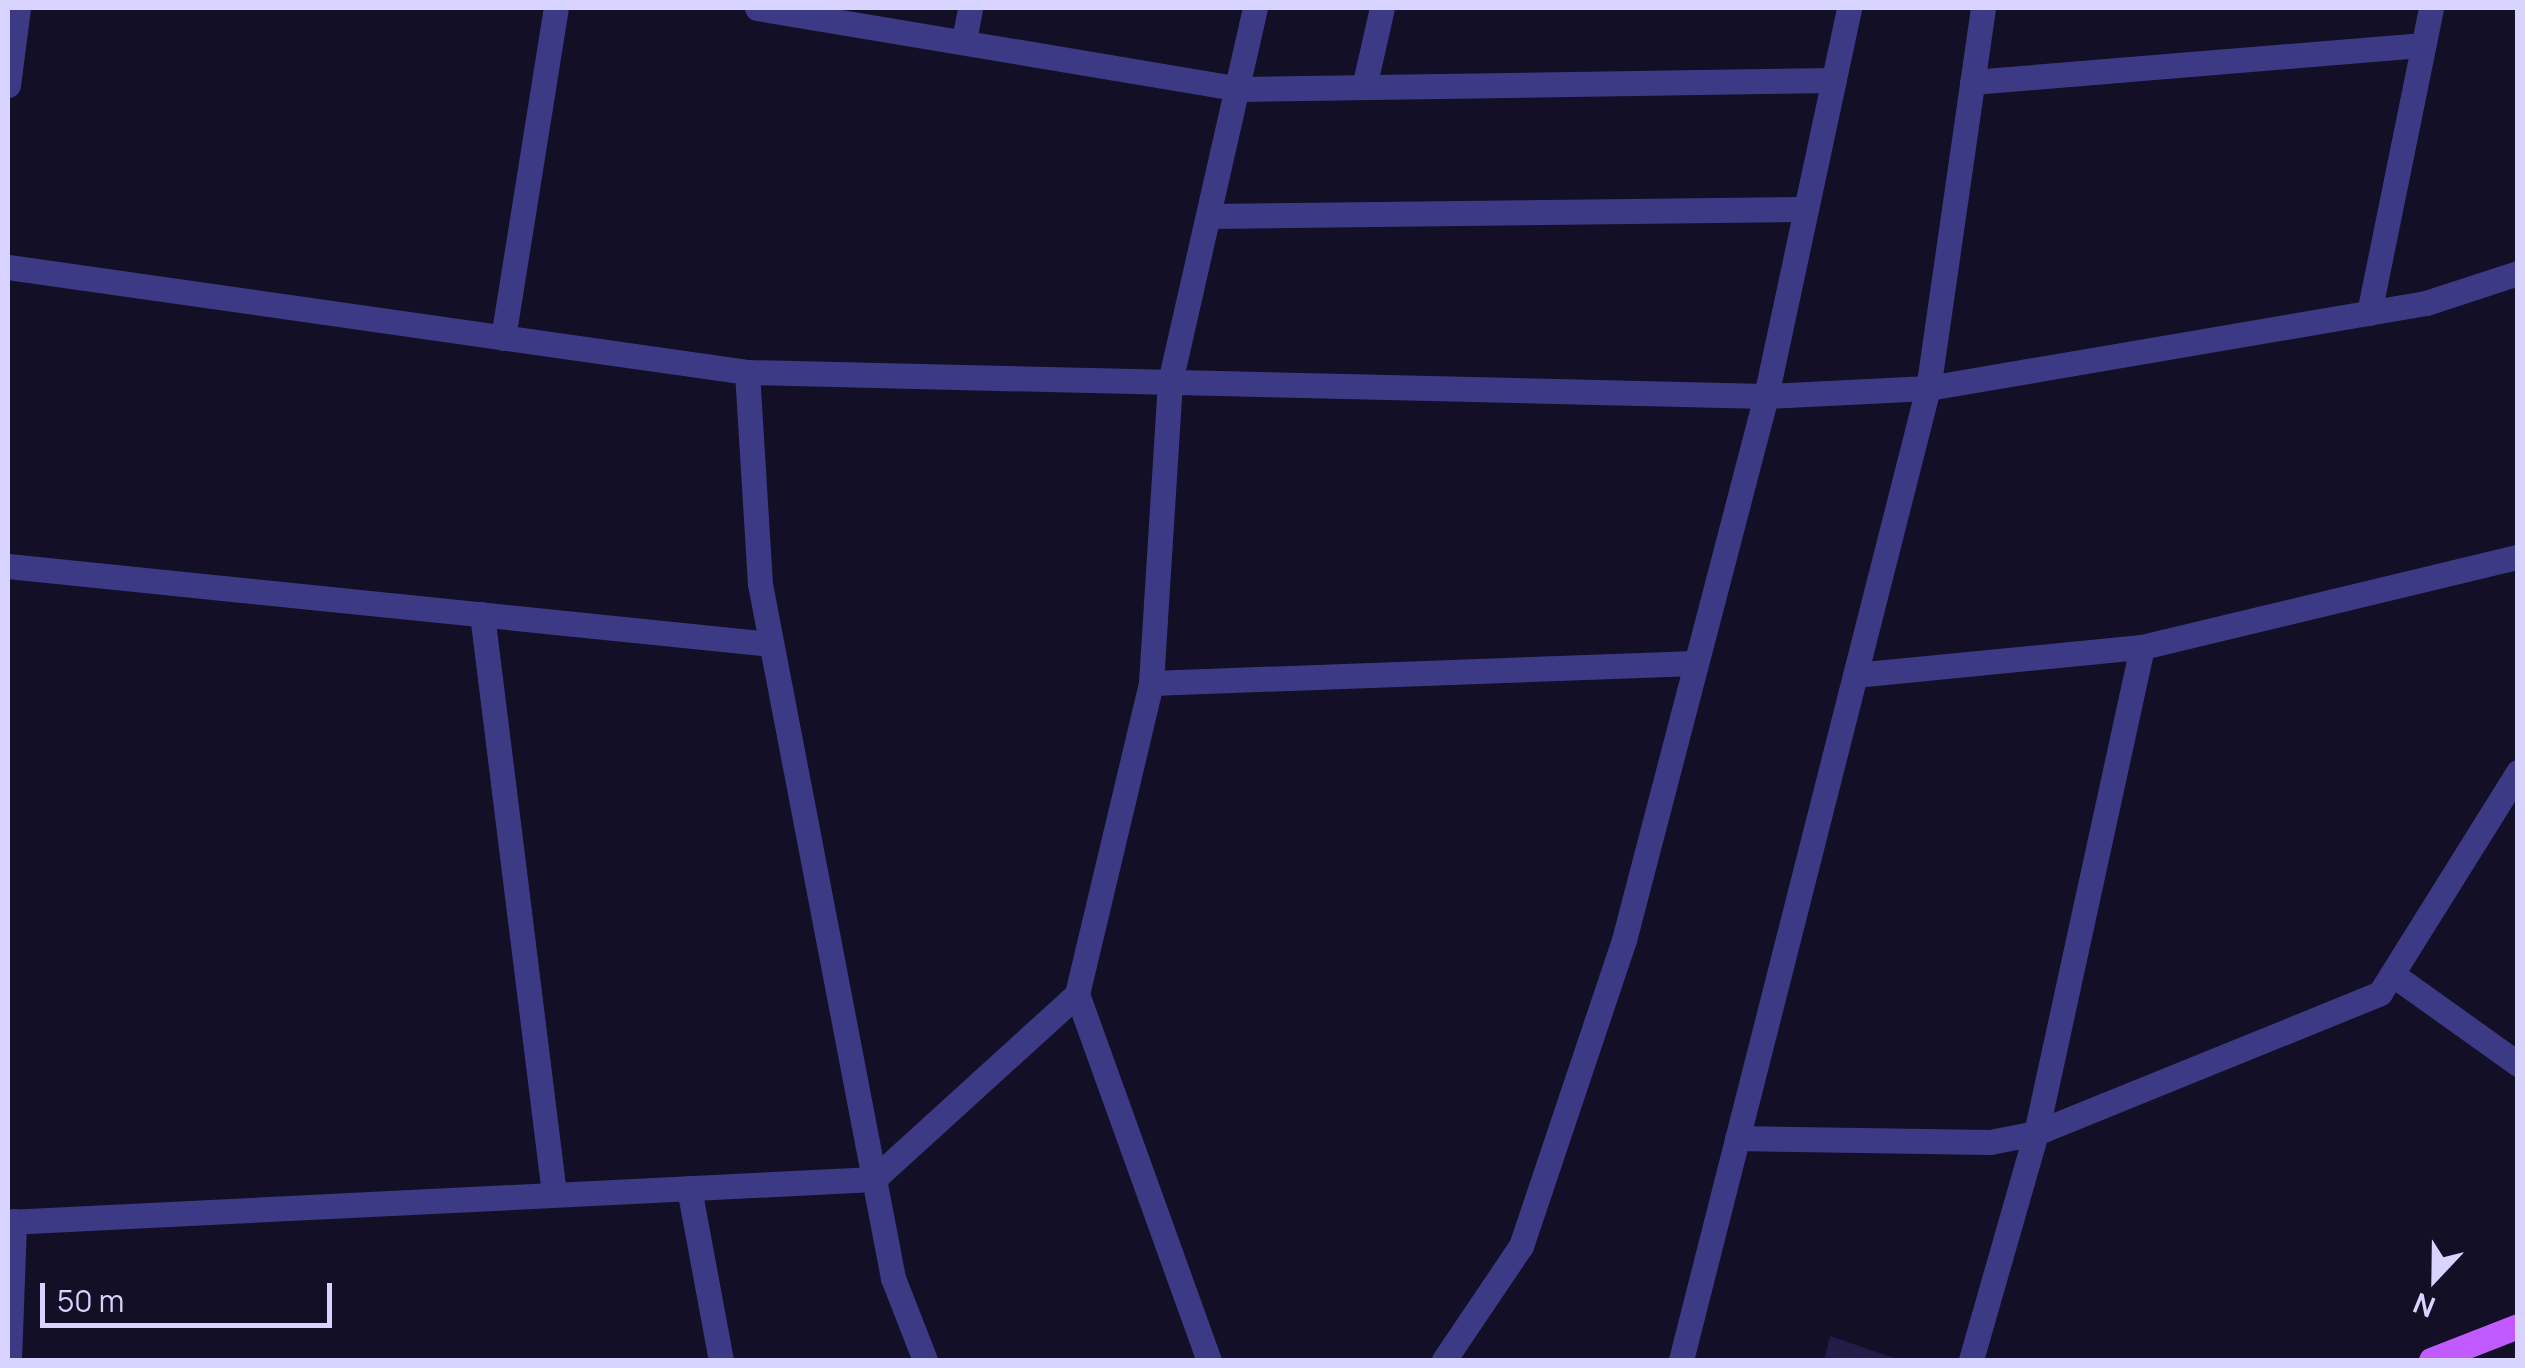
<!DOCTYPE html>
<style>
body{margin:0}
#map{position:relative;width:2525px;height:1368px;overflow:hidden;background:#130f26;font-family:Manrope,sans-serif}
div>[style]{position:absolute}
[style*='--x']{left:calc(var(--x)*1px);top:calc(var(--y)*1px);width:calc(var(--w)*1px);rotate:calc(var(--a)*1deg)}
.building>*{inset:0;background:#241b47}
.street>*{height:25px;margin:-12.5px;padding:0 12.5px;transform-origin:12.5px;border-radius:12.5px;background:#3d3a85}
.primary>*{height:25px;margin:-12.5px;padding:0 12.5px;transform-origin:12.5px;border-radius:12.5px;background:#c25bff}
span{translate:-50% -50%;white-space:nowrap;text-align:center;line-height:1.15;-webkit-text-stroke:8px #130f26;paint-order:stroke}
.frame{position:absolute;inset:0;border:10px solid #d9d4ff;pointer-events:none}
.north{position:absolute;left:2385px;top:1228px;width:100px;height:100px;-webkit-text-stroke:8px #130f26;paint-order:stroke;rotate:202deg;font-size:28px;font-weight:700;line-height:40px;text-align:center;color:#d9d4ff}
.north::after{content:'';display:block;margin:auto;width:35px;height:45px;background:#d9d4ff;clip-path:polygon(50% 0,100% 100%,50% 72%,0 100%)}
.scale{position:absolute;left:40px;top:1283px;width:292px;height:45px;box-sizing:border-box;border:5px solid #d9d4ff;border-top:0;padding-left:12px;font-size:30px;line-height:35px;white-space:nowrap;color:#d9d4ff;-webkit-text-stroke:8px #130f26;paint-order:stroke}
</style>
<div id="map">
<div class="building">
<i style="clip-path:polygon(1830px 1336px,1900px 1360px,1824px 1360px)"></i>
</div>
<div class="street">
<i style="--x:757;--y:8;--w:489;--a:9.5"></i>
<i style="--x:1239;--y:89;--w:595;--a:-0.87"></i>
<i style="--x:1983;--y:8;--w:384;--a:98.2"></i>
<i style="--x:1928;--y:388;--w:505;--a:-9.69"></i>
<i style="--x:2426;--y:303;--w:97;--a:-18.1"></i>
<i style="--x:964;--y:40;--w:33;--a:-79"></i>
<i style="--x:1972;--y:82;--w:453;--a:-4.7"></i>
<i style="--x:8;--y:85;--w:78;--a:-82.6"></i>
<i style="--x:1364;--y:87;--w:81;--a:-77.2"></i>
<i style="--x:1209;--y:216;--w:597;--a:-0.67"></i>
<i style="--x:8;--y:267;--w:746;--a:8.09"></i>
<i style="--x:747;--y:372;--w:1019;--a:1.35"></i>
<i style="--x:1766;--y:396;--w:162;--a:-2.8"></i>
<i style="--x:1928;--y:388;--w:1003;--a:104.26"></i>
<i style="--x:2369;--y:313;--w:311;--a:-78.5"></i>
<i style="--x:503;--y:338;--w:334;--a:-80.9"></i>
<i style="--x:747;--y:372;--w:212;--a:86.5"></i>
<i style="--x:760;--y:584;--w:707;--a:79.15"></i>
<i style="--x:893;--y:1278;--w:88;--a:68.7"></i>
<i style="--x:8;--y:566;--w:767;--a:5.84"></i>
<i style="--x:482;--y:614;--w:584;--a:82.92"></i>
<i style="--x:2142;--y:647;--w:387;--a:-13.5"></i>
<i style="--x:1855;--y:675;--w:288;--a:-5.6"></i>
<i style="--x:2142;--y:647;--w:497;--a:102.3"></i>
<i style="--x:2036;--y:1133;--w:236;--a:106"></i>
<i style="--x:1151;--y:683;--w:544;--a:-2.11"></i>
<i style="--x:2392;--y:974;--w:155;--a:35.5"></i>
<i style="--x:1077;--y:994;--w:389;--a:70.2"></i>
<i style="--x:1737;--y:1138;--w:253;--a:0.9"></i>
<i style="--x:1990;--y:1142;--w:47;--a:-11.1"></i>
<i style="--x:2036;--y:1133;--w:371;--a:-22.1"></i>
<i style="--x:2380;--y:993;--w:261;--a:-58"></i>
<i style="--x:689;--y:1188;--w:175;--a:79.5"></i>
<i style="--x:8;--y:1222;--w:867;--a:-2.84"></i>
<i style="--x:874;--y:1179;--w:275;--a:-42.3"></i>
<i style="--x:1077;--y:994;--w:320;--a:-76.6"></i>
<i style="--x:1151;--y:683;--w:302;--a:-86.4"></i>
<i style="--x:1170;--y:382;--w:384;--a:-77.2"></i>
<i style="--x:9;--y:1360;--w:139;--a:-87.9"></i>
<i style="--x:1444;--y:1360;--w:138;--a:-56"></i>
<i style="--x:1521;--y:1246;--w:323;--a:-71.4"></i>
<i style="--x:1624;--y:940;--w:562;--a:-75.37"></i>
<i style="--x:1766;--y:396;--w:397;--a:-77.9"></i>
</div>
<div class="primary">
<i style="--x:2431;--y:1360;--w:93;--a:-21.3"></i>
</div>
<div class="frame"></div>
<div class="north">N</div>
<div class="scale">50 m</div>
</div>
